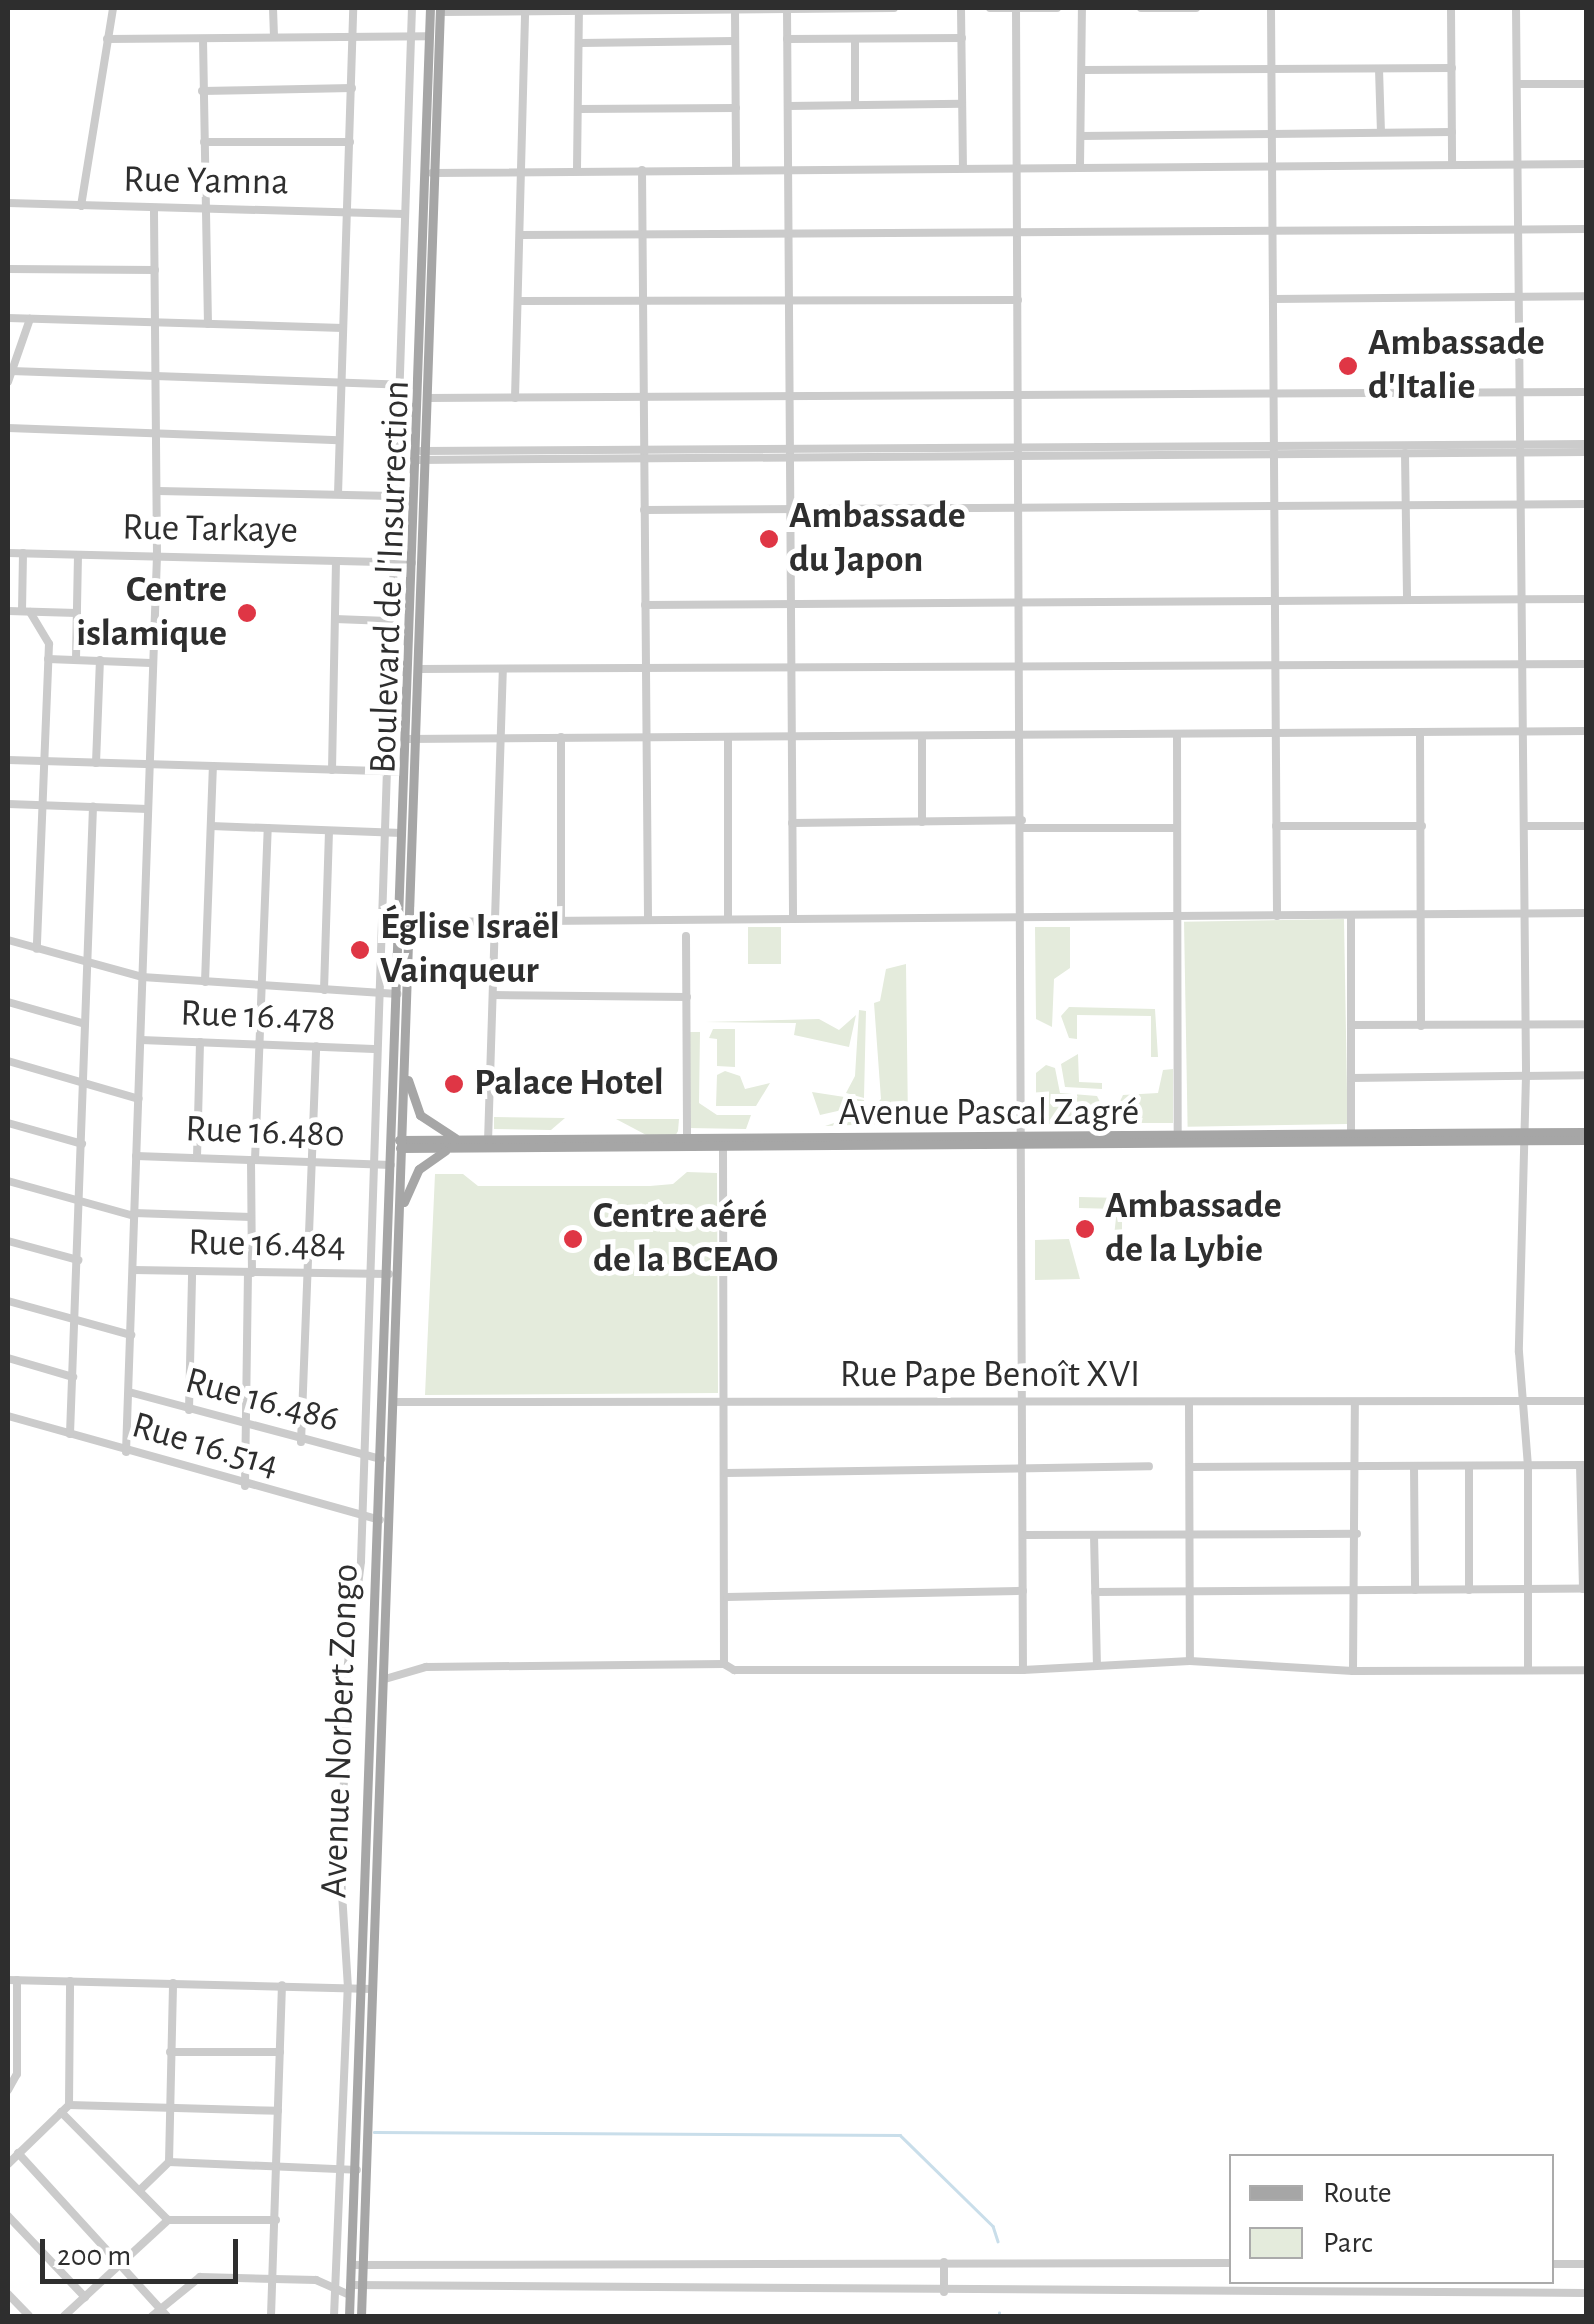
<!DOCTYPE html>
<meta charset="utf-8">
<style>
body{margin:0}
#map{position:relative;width:1594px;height:2324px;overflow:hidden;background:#fff;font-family:"Alegreya Sans",sans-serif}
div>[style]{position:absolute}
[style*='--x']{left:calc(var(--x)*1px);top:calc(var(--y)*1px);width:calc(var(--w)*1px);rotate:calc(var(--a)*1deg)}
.green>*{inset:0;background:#e4ebdc;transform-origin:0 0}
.stream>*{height:2.5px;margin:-1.25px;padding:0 1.25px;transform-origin:1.25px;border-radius:1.25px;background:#c9deea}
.minor>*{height:8px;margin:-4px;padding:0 4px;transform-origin:4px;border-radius:4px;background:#cbcbcb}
.major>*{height:9px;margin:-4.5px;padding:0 4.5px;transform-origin:4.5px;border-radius:4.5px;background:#a6a6a6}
.dots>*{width:28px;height:28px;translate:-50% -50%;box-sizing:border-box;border:5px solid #fff;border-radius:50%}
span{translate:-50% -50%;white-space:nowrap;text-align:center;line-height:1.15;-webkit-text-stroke:10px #fff;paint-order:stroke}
.street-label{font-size:38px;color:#2e2e2e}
.poi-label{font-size:38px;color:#2e2e2e;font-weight:700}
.left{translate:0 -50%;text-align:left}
.right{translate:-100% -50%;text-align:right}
.frame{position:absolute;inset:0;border:10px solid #2e2e2e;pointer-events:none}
.legend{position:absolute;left:1229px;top:2154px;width:325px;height:130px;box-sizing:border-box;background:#fff;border:2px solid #ababab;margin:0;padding:12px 18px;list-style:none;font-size:30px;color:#2e2e2e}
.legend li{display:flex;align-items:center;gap:20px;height:50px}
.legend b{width:50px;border:2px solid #ababab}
.scale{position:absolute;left:40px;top:2239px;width:198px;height:45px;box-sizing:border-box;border:5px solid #2e2e2e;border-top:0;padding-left:12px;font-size:30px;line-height:35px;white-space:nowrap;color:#2e2e2e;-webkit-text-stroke:8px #fff;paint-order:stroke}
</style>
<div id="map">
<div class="green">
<i style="left:1344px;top:919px;width:205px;height:160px;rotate:89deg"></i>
<i style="left:748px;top:927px;width:33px;height:37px"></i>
<i style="clip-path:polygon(1035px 927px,1070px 927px,1070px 968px,1054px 979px,1052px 1027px,1036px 1019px)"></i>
<i style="clip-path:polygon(906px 964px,908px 1123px,825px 1126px,868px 1112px,881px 1099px,874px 1003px,880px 1001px,886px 969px)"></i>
<i style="clip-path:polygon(1069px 1007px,1155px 1009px,1158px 1057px,1151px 1057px,1151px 1016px,1077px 1015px,1077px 1039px,1069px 1038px,1061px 1016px)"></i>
<i style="clip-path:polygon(859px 1010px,866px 1011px,864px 1098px,846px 1093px,855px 1076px)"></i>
<i style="clip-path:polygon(856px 1015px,849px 1047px,794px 1035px,796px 1023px,705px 1022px,819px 1019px,839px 1030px)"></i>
<i style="clip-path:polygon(713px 1029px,735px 1029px,735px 1067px,717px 1066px,717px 1039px,709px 1038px)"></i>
<i style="clip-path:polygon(690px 1032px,700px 1032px,699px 1103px,717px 1115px,751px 1115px,746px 1129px,688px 1128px)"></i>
<i style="clip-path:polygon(1078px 1054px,1079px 1082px,1102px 1083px,1102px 1089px,1065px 1087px,1061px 1064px)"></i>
<i style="clip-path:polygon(1046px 1065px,1055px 1068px,1060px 1093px,1097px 1096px,1107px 1116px,1097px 1124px,1036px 1124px,1036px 1073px)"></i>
<i style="clip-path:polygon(1173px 1069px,1173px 1123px,1120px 1123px,1112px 1118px,1123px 1095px,1158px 1093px,1163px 1070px)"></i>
<i style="clip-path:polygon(725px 1071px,740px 1076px,745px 1089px,770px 1083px,756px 1106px,716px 1106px,717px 1075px)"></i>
<i style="clip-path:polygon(812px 1092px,864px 1100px,864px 1105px,820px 1115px)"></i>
<i style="clip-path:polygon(494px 1117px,565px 1118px,551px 1130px,494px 1129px)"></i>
<i style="clip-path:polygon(616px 1119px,679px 1119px,678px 1131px,669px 1147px)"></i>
<i style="clip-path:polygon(687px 1172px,717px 1173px,718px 1393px,425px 1395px,435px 1174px,463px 1174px,478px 1186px,650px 1186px,673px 1184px)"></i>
<i style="clip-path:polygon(1079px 1197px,1122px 1198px,1122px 1253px,1112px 1254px,1117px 1209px,1079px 1208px)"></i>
<i style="clip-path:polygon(1069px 1239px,1080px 1279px,1035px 1280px,1035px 1240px)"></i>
</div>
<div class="stream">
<i style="--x:374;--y:2132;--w:526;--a:0.33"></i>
<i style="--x:900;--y:2135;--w:130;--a:44.4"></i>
<i style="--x:993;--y:2226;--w:16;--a:72"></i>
<i style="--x:999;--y:2316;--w:3;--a:-90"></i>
</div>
<div class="minor">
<i style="--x:273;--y:8;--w:28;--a:88"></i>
<i style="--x:787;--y:8;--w:910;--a:89.62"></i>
<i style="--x:961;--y:8;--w:160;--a:89.3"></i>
<i style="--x:990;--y:8;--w:67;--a:0"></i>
<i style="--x:1016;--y:8;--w:1662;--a:89.76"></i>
<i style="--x:1141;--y:8;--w:55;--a:0"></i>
<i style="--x:1271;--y:8;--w:908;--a:89.62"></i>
<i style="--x:1451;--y:8;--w:157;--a:89.6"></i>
<i style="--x:1516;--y:8;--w:1068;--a:89.46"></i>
<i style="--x:1526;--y:1076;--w:276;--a:91.5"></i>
<i style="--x:1519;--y:1352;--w:114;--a:85.5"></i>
<i style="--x:1528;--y:1466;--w:204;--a:90"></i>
<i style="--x:735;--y:11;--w:159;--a:89.6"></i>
<i style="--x:440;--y:12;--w:454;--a:-0.5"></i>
<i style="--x:107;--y:39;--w:322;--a:-0.5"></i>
<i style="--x:203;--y:39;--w:285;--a:89"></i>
<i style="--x:787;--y:39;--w:175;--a:-0.3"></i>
<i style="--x:580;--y:43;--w:154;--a:-0.7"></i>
<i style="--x:1379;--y:69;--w:63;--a:88.2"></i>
<i style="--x:1083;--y:70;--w:369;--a:-0.3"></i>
<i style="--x:1517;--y:84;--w:69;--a:0"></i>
<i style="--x:202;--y:91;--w:150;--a:-1.1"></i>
<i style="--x:855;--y:105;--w:66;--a:-90"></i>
<i style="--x:788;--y:106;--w:174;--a:-0.7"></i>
<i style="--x:578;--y:109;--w:158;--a:-0.4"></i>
<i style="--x:1081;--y:136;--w:371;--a:-0.6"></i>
<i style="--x:204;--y:142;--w:146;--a:0"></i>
<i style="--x:1080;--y:166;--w:158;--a:-89.3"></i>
<i style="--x:577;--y:169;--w:157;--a:-89.3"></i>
<i style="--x:642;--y:170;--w:750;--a:89.54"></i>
<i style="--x:432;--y:173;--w:1154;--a:-0.45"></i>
<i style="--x:8;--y:203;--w:396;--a:1.6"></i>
<i style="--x:81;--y:206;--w:201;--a:-80.8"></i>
<i style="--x:520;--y:235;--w:1066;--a:-0.32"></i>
<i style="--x:8;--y:269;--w:147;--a:0.4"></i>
<i style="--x:1273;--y:299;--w:313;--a:-0.5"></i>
<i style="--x:518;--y:301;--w:500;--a:-0.11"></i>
<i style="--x:8;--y:318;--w:335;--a:1.7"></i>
<i style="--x:11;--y:371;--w:406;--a:2"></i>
<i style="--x:8;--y:382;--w:67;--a:-70.8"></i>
<i style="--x:427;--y:398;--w:1159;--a:-0.3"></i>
<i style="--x:515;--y:398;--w:386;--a:-88.5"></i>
<i style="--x:8;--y:428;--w:331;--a:2.1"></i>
<i style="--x:421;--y:451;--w:1165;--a:-0.34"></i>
<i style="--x:1405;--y:453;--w:147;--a:89.2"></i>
<i style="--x:414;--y:460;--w:1172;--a:-0.39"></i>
<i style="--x:158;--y:491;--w:235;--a:1.2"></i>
<i style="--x:338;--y:494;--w:486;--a:-88.2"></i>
<i style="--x:644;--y:510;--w:942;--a:-0.36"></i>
<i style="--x:8;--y:553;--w:404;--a:1.4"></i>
<i style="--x:645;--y:605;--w:941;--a:-0.37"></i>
<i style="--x:8;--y:611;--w:69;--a:1.7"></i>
<i style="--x:22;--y:611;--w:58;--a:-89"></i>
<i style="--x:30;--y:612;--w:37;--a:59"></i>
<i style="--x:49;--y:644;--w:305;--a:92.3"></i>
<i style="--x:335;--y:619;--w:53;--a:2.2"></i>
<i style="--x:48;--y:659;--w:103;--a:2.2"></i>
<i style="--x:76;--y:659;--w:104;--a:-88.9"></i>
<i style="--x:418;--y:669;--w:1168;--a:-0.25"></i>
<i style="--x:1420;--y:732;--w:294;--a:89.8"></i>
<i style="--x:1177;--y:734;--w:404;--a:89.9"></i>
<i style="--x:922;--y:736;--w:86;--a:90"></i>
<i style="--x:561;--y:737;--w:183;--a:90"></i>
<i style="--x:405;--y:739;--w:1181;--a:-0.39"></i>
<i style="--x:8;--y:760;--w:396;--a:1.7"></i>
<i style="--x:96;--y:763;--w:103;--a:-87.8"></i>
<i style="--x:332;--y:770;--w:209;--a:-88.9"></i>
<i style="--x:8;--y:804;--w:140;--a:2"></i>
<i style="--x:792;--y:823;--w:230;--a:-0.7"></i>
<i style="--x:211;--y:826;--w:191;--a:2.1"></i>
<i style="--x:1276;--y:826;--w:146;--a:0"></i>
<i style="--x:1524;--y:826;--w:62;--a:0"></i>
<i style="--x:1022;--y:828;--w:155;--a:0"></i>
<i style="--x:1351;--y:915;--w:220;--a:90"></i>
<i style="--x:728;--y:919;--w:182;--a:-90"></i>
<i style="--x:406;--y:922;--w:1180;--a:-0.44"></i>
<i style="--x:686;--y:936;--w:205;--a:89.7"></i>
<i style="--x:8;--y:940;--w:139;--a:15.4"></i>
<i style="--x:142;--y:977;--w:256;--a:3.8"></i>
<i style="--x:205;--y:982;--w:216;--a:-87.9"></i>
<i style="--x:324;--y:990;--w:159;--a:-88.2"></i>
<i style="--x:493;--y:995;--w:194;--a:0.6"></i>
<i style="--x:8;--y:1002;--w:80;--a:15.9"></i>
<i style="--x:1351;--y:1025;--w:235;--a:-0.2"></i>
<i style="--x:141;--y:1040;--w:233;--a:2.2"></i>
<i style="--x:8;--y:1061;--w:136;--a:16.2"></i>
<i style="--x:1351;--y:1078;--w:235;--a:-0.7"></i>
<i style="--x:8;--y:1123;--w:77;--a:15.8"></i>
<i style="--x:488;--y:1142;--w:470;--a:-88.2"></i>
<i style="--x:723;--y:1146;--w:518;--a:89.89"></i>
<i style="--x:136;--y:1156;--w:255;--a:2"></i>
<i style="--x:197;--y:1157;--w:115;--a:-88.5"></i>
<i style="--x:251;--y:1160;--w:113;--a:89.5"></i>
<i style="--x:255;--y:1160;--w:332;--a:-87.8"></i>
<i style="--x:8;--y:1181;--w:131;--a:15.5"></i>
<i style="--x:134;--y:1213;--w:117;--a:2"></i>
<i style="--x:8;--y:1241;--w:73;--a:15.2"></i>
<i style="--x:133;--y:1270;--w:256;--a:0.9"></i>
<i style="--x:8;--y:1301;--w:128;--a:15.5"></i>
<i style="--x:8;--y:1358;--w:68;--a:16.3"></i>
<i style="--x:129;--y:1392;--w:261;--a:14.9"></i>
<i style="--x:393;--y:1402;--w:1193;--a:-0.05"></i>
<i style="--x:1189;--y:1403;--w:258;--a:89.8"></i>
<i style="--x:189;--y:1410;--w:137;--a:-88.7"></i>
<i style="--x:8;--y:1416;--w:386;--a:15.6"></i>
<i style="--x:70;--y:1434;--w:628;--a:-87.9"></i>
<i style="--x:301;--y:1442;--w:396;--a:-87.8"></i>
<i style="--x:126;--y:1452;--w:897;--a:-88.02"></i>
<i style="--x:157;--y:556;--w:348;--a:-90.5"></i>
<i style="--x:1580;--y:1465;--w:124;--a:88.6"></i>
<i style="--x:1414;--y:1466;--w:124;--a:89.5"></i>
<i style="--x:1469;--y:1466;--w:124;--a:90"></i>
<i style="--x:1190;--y:1467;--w:396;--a:-0.3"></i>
<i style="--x:725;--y:1473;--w:424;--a:-0.9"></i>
<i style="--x:245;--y:1486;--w:213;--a:-89.2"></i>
<i style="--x:1024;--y:1535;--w:333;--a:-0.2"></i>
<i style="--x:1094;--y:1535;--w:130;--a:88.7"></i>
<i style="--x:1095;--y:1592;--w:491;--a:-0.4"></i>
<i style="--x:727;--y:1597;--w:296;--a:-1.2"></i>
<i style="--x:1353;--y:1671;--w:269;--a:-89.6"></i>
<i style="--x:385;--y:1679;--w:43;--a:-16.3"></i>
<i style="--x:426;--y:1667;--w:298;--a:-0.6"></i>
<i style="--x:724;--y:1664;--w:12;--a:31"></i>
<i style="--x:734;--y:1670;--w:289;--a:0"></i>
<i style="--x:1023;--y:1670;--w:167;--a:-3.1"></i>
<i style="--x:1190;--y:1661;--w:163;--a:3.5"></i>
<i style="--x:1353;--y:1671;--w:233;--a:-0.2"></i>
<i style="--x:8;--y:1980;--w:364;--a:1.4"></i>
<i style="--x:170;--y:2052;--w:110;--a:0"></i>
<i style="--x:8;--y:2090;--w:18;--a:-61"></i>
<i style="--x:17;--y:2074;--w:94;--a:-90"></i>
<i style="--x:69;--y:2105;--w:124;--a:-89.5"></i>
<i style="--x:61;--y:2112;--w:152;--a:45.3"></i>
<i style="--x:18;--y:2153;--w:221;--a:47.6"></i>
<i style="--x:169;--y:2162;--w:188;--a:2.4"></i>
<i style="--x:8;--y:2164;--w:85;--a:-44"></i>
<i style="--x:69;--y:2105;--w:209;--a:1.6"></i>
<i style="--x:140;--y:2190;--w:40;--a:-44"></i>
<i style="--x:169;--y:2162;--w:179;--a:-88.7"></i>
<i style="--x:8;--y:2216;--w:112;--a:46.5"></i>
<i style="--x:1552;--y:2264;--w:34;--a:0"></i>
<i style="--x:351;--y:2265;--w:881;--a:-0.13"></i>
<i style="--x:351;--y:2285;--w:1235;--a:0.37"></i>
<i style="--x:944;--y:2292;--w:30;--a:-90"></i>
<i style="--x:8;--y:2294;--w:30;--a:46"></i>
<i style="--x:64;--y:2316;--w:142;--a:-42.7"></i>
<i style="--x:168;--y:2220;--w:108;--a:0"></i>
<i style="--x:152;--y:2316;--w:62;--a:-39.1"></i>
<i style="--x:200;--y:2277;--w:116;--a:1.5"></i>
<i style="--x:316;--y:2280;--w:37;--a:24"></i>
<i style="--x:271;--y:2316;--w:331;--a:-88.1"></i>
<i style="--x:334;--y:2316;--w:328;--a:-87.6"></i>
<i style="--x:348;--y:1988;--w:111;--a:-93.6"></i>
<i style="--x:341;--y:1877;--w:206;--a:-88.3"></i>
<i style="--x:347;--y:1671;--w:111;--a:-82.7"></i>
<i style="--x:361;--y:1561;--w:1554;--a:-88.12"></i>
</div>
<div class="major">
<i style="--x:408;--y:1080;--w:37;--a:71"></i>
<i style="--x:420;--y:1115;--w:42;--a:33.3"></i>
<i style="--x:399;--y:1140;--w:1187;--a:-0.39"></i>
<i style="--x:400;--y:1148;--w:1186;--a:-0.39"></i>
<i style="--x:404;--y:1202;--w:36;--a:-66"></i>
<i style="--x:419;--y:1169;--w:32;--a:-35"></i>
<i style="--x:349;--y:2316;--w:2309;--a:-87.99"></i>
<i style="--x:361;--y:2316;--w:2309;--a:-88.04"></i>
</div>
<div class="dots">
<i style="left:1348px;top:366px;background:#df3645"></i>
<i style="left:769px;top:539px;background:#df3645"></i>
<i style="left:247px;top:613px;background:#df3645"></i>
<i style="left:360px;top:950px;background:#df3645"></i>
<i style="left:454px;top:1084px;background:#df3645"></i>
<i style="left:1085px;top:1229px;background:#df3645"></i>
<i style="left:573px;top:1239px;background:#df3645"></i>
</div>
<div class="street-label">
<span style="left:206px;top:182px;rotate:1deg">Rue Yamna</span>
<span style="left:210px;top:530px;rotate:1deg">Rue Tarkaye</span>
<span style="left:391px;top:577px;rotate:-88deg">Boulevard de l'Insurrection</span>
<span style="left:258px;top:1017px;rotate:2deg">Rue 16.478</span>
<span style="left:989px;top:1114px">Avenue Pascal Zagré</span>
<span style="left:265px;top:1133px;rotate:2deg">Rue 16.480</span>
<span style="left:267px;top:1245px;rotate:1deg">Rue 16.484</span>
<span style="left:990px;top:1376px">Rue Pape Benoît XVI</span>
<span style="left:262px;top:1401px;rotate:15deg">Rue 16.486</span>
<span style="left:205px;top:1446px;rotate:16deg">Rue 16.514</span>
<span style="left:341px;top:1731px;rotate:-88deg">Avenue Norbert Zongo</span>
</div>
<div class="poi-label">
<span class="left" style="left:1368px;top:366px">Ambassade<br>d'Italie</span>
<span class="left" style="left:789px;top:539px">Ambassade<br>du Japon</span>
<span class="right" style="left:227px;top:613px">Centre<br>islamique</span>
<span class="left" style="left:380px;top:950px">Église Israël<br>Vainqueur</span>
<span class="left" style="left:474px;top:1084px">Palace Hotel</span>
<span class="left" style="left:1105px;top:1229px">Ambassade<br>de la Lybie</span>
<span class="left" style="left:593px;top:1239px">Centre aéré<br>de la BCEAO</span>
</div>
<div class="frame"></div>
<ul class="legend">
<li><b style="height:12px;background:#a6a6a6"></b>Route</li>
<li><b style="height:28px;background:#e4ebdc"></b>Parc</li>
</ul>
<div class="scale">200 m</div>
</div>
